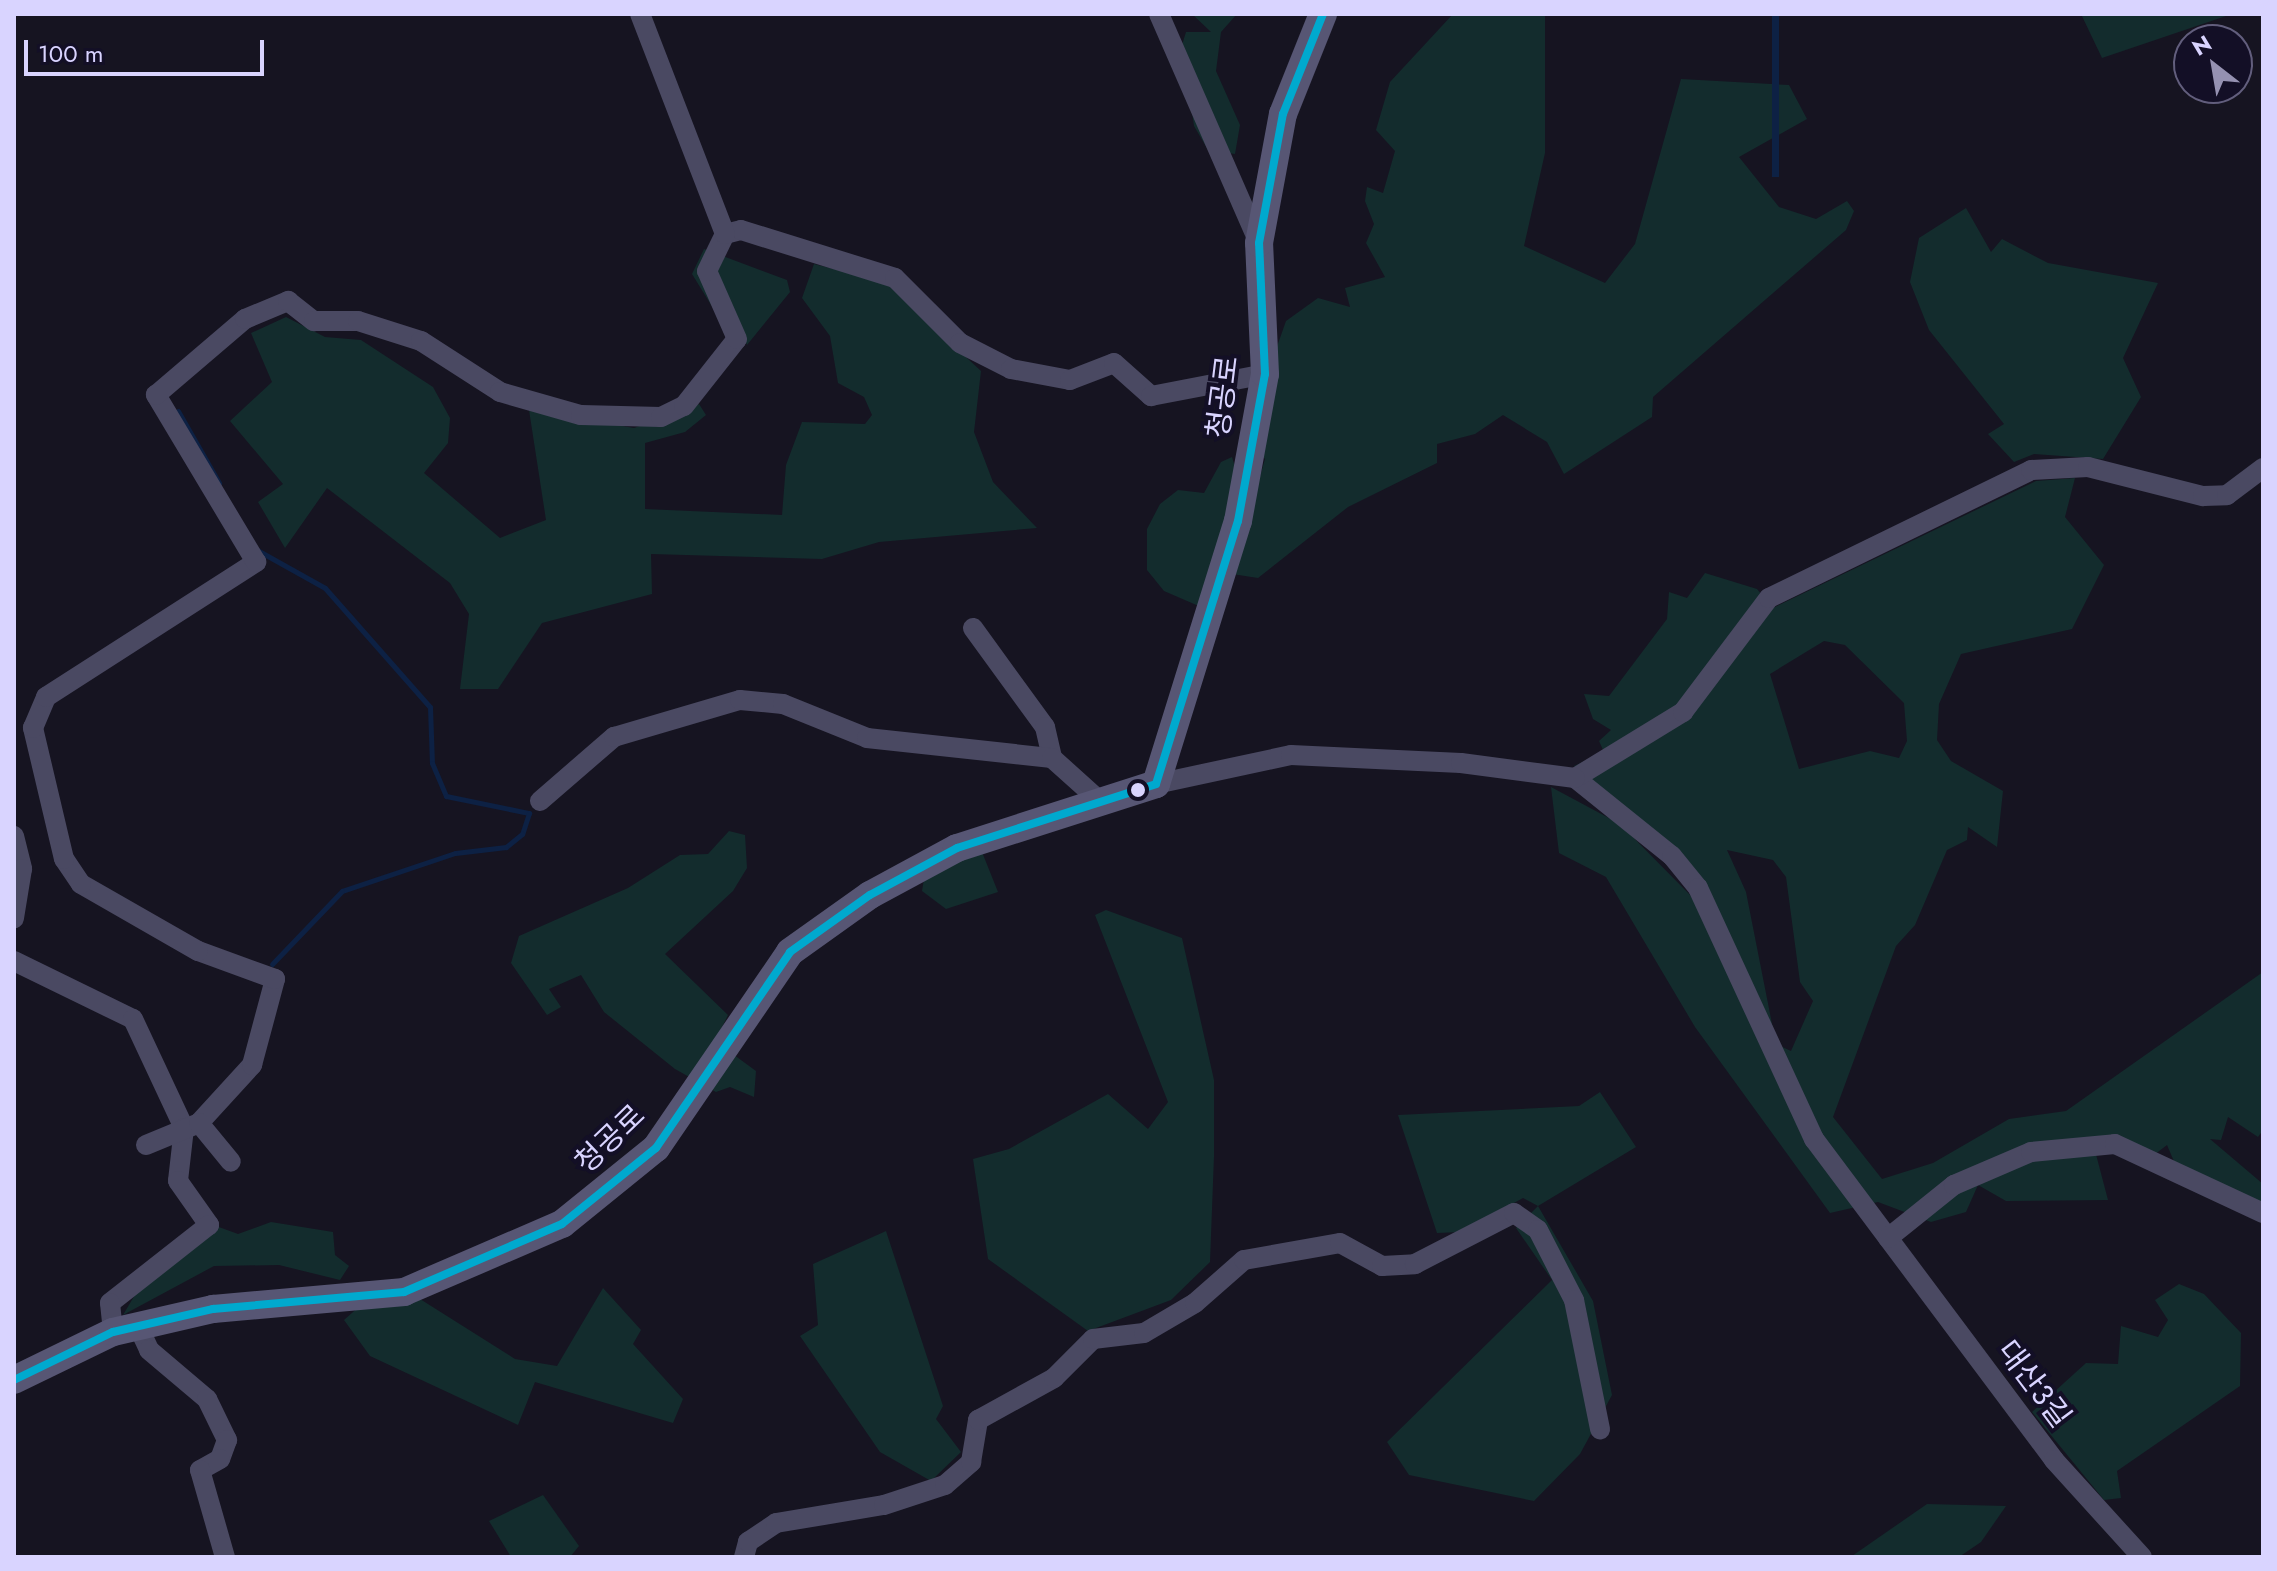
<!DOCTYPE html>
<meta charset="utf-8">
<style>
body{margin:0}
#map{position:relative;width:2277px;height:1571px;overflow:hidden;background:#161421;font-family:Jost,"Noto Sans KR",sans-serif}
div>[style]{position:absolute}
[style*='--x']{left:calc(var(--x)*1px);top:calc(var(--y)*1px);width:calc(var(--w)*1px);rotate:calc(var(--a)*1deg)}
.green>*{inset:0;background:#132c2d}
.water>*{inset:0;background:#0d2144;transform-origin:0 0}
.stream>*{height:5px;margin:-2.5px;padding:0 2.5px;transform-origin:2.5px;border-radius:2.5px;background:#0d2144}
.street>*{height:20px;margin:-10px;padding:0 10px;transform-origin:10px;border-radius:10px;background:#4a4962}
.secondary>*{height:28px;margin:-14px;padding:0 14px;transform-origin:14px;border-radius:14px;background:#575674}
.bus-1>*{height:8px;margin:-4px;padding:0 4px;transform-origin:4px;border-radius:4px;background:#00a9ce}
.dots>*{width:22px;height:22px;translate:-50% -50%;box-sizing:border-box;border:4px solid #130f26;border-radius:50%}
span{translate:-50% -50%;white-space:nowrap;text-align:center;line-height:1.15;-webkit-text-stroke:8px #130f26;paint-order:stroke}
.street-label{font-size:30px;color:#d9d4ff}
.frame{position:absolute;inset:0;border:16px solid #d9d4ff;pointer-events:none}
.north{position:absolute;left:2173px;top:24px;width:80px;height:80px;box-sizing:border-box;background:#130f26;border:2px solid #625e7d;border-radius:50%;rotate:329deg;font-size:22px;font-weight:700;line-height:32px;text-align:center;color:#d9d4ff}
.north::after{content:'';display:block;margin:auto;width:28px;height:36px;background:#9591b1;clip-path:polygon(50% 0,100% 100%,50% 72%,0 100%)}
.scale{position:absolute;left:24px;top:40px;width:240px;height:36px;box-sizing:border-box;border:4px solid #d9d4ff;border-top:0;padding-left:10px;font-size:24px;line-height:28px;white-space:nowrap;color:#d9d4ff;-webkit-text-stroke:6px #130f26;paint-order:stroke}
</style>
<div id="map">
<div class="green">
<i style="clip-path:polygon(1192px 14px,1237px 14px,1221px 32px,1216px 71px,1240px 125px,1235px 154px,1208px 150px,1194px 126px,1182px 45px,1186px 32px,1211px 32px)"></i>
<i style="clip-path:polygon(1453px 14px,1545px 14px,1545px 153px,1524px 246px,1605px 283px,1635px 244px,1681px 79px,1789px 85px,1807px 119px,1739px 157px,1779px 207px,1816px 219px,1847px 201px,1854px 211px,1846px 230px,1653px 397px,1652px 417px,1564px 474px,1547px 442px,1503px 415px,1475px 434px,1437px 444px,1437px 463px,1348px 507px,1258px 578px,1232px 574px,1265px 459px,1258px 451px,1269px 369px,1286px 321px,1318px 298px,1350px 307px,1345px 288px,1385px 277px,1366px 243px,1374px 224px,1365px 201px,1367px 187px,1383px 193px,1395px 151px,1376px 130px,1390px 82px)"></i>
<i style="clip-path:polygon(2081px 14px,2232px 14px,2102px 58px)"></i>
<i style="clip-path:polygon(1966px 208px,1991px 252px,2002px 239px,2048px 263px,2158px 283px,2123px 358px,2141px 397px,2103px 459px,2034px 454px,2014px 462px,1988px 434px,2004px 424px,1929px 330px,1910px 282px,1919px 238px)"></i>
<i style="clip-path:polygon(704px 249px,787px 280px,790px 292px,747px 345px,738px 324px,716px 313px,692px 274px)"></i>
<i style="clip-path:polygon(814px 264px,885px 282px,981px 371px,974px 432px,993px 482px,1037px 528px,879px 542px,822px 559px,651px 554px,652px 594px,542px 623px,498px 689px,460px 689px,469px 614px,450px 583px,327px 488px,285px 548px,258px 502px,283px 484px,230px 421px,272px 382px,251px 333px,286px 317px,325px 337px,361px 340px,433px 387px,450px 418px,448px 443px,424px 473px,500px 538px,546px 520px,529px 410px,634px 428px,699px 404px,706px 415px,685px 432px,645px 443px,645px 509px,782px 515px,786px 465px,802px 422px,865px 424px,872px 415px,864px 397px,838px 383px,830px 336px,802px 298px)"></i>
<i style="clip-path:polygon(1232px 457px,1238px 477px,1201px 607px,1164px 591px,1147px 570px,1147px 529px,1160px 504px,1178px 490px,1204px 493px,1221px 462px)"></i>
<i style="clip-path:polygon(evenodd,2075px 478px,2065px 517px,2104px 565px,2072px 629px,1961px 654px,1939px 704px,1937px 740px,1951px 761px,2003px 791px,1997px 847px,1968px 827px,1967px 840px,1947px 850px,1915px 925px,1896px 946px,1833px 1117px,1882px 1179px,1933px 1163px,2009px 1119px,2066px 1111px,2263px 972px,2263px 1130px,2258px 1137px,2228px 1117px,2221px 1140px,2210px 1139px,2263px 1184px,2263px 1204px,2176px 1166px,2167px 1145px,2150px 1158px,2093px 1143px,2108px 1200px,2006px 1201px,1978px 1185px,1966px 1212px,1931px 1222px,1878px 1202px,1830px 1213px,1695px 1027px,1606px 877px,1559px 853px,1551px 787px,1620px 824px,1695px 900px,1707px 887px,1574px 766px,1604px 752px,1599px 741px,1611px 730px,1593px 719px,1584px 694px,1609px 696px,1667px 619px,1669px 592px,1687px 598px,1705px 573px,1757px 589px,1773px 608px,2036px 481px,2075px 478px,1824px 641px,1845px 645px,1904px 703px,1907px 741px,1899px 758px,1870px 751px,1799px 769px,1770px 674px,1824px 641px,2075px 478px,1727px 850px,1773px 860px,1786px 877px,1800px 982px,1813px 1001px,1791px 1051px,1776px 1044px,1746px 892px,1727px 850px)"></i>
<i style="clip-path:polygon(729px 831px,745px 835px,747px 868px,733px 891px,665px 954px,728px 1015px,715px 1041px,756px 1071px,754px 1097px,730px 1087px,716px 1092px,675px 1069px,604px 1012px,581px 975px,549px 989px,561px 1007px,547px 1015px,511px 963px,519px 936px,628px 888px,680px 855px,708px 854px)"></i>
<i style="clip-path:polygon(982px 852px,998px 892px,946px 909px,922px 891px,928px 855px)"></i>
<i style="clip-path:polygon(1106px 910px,1182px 938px,1214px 1080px,1214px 1156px,1210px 1262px,1171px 1300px,1088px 1331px,988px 1259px,973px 1159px,1009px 1149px,1108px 1094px,1148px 1129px,1168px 1102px,1095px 915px)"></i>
<i style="clip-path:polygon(1600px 1092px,1636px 1147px,1538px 1206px,1593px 1301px,1612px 1395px,1580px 1454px,1534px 1501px,1409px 1475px,1387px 1442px,1552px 1280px,1516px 1228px,1538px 1206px,1523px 1198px,1461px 1232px,1437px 1233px,1398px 1115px,1579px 1106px)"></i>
<i style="clip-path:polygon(271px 1222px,333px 1232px,335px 1255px,349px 1266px,340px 1280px,279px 1265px,214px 1266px,123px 1315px,136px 1293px,216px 1226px,238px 1234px)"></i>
<i style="clip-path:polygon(886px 1231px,943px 1406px,936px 1419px,961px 1452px,931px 1481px,880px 1452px,800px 1336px,818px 1325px,813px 1264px)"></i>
<i style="clip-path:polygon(2179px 1284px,2204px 1294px,2241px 1333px,2240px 1386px,2117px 1471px,2121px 1498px,2104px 1500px,2032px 1412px,2086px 1363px,2118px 1364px,2121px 1326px,2158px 1337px,2168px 1320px,2155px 1300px)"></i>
<i style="clip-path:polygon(603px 1288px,641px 1330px,633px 1344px,683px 1399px,673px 1423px,535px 1382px,518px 1425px,370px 1356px,344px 1320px,362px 1304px,420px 1299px,515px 1359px,557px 1366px)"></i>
<i style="clip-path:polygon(543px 1495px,579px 1546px,570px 1557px,511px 1557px,489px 1521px)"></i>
<i style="clip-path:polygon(1927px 1504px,2006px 1506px,1981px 1542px,1959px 1557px,1852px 1556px)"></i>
</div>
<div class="water">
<i style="left:1772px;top:14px;width:7px;height:163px"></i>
</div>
<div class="stream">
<i style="--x:178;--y:411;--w:83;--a:60.3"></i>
<i style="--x:257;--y:550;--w:78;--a:29.2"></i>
<i style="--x:325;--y:588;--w:159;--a:48.6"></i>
<i style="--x:430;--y:707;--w:56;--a:88"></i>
<i style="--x:432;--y:763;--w:36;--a:67"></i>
<i style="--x:446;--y:796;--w:85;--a:11.6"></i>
<i style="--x:529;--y:813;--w:22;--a:108"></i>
<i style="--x:522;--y:834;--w:21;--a:141"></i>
<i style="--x:506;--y:847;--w:51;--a:173.3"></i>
<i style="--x:455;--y:853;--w:119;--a:161.4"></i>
<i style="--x:342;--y:891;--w:101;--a:133.8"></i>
</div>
<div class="street">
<i style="--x:1159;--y:14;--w:248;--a:66.4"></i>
<i style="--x:725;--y:234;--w:16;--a:-14"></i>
<i style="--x:741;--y:230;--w:161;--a:17.3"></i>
<i style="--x:895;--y:278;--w:92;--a:45"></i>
<i style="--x:960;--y:343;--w:57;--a:27"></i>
<i style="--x:1011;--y:369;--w:60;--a:10.6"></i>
<i style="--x:1070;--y:380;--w:47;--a:-21.1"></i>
<i style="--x:1114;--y:363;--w:50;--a:41.7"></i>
<i style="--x:1151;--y:396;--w:116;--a:-10.9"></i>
<i style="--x:973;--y:628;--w:122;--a:54"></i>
<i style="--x:1045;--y:727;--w:32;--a:77"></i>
<i style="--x:1575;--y:778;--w:124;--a:38.8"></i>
<i style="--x:1672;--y:856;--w:41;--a:50.9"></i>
<i style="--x:1698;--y:888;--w:277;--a:65.2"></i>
<i style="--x:1814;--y:1139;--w:401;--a:53.2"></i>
<i style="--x:2054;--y:1460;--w:131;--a:47.8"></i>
<i style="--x:1575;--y:778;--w:127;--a:-31.4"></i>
<i style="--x:1683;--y:712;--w:143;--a:-53"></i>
<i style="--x:1769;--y:598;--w:292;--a:-26"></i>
<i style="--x:2031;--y:470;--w:57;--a:-3"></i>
<i style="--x:2088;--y:467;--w:119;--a:14.2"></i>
<i style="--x:2203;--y:496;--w:24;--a:-2"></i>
<i style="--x:2227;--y:495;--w:45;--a:-36.9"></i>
<i style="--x:1156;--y:784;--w:138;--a:-12.1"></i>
<i style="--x:1291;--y:755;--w:170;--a:2.7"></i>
<i style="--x:1461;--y:763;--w:115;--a:7.5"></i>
<i style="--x:540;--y:801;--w:98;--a:-40.9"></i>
<i style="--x:614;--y:737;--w:131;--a:-16.4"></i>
<i style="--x:740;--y:700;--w:43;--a:5.3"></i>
<i style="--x:783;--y:704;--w:91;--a:22"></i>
<i style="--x:867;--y:738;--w:186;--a:6.2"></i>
<i style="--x:1052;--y:758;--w:66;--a:41.9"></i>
<i style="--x:14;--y:836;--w:34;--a:76"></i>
<i style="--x:22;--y:869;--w:50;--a:99.3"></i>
<i style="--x:14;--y:961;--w:132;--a:26"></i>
<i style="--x:133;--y:1019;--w:120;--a:64.9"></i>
<i style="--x:184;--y:1128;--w:53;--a:96.5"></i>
<i style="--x:178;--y:1181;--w:54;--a:54.8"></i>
<i style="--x:209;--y:1225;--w:126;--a:141.8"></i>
<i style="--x:110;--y:1303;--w:29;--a:84"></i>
<i style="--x:199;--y:1123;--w:79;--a:-47.6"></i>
<i style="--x:252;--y:1065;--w:89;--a:-75"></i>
<i style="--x:275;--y:979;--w:82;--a:-160"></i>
<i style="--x:198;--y:951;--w:135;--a:-150.2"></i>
<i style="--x:81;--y:884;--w:30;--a:-124"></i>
<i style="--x:64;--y:859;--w:135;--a:-103.3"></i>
<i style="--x:33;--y:728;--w:34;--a:-67"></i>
<i style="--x:46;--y:697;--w:250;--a:-32.7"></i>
<i style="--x:256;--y:562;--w:195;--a:-120.9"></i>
<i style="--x:156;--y:395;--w:117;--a:-40.5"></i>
<i style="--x:245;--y:319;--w:47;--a:-22.7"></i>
<i style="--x:288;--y:301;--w:33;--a:38"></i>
<i style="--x:314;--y:321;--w:44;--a:0"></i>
<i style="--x:358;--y:321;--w:66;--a:17.6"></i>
<i style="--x:421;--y:341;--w:94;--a:32.8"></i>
<i style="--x:500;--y:392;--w:84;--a:15.9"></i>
<i style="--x:581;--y:415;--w:80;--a:1.4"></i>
<i style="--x:661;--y:417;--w:25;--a:-26"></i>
<i style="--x:684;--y:406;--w:85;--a:-51.7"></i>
<i style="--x:737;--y:339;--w:74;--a:-113.8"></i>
<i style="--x:707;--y:271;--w:41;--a:-64.1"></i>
<i style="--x:725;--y:234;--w:236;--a:-111.1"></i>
<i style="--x:146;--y:1145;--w:57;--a:-22.5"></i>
<i style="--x:199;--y:1123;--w:50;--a:50.6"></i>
<i style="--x:1888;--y:1238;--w:85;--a:-38.8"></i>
<i style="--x:1954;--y:1185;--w:84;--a:-23.2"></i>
<i style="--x:2031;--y:1152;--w:84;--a:-5.4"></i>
<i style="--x:2115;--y:1144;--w:163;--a:25"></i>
<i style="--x:138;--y:1326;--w:26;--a:65"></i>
<i style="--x:149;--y:1350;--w:76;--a:40.2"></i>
<i style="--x:207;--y:1399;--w:46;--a:64"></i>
<i style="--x:227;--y:1440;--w:20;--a:110"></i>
<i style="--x:220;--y:1459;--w:23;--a:151"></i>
<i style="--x:200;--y:1470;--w:91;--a:74"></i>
<i style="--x:744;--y:1557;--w:16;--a:-75"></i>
<i style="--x:748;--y:1542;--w:34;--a:-34"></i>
<i style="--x:776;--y:1523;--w:109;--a:-9.5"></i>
<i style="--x:884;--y:1505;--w:64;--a:-18.2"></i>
<i style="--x:945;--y:1485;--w:35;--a:-41"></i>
<i style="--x:971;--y:1462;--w:43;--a:-80.5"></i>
<i style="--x:978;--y:1420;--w:87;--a:-28.9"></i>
<i style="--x:1054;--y:1378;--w:55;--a:-45"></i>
<i style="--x:1093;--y:1339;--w:51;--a:-6.7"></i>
<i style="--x:1144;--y:1333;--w:59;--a:-30.5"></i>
<i style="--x:1195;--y:1303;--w:65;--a:-41.3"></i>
<i style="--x:1244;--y:1260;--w:97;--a:-10"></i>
<i style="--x:1340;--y:1243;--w:48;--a:28.7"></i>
<i style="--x:1382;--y:1266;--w:33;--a:-3"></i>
<i style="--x:1415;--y:1264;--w:111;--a:-27.3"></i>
<i style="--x:1514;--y:1213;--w:29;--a:35"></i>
<i style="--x:1538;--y:1230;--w:79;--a:62.8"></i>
<i style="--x:1574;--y:1300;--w:132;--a:78.6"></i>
</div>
<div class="secondary">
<i style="--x:14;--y:1380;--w:110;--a:-25.9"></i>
<i style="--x:113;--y:1332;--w:103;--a:-13"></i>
<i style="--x:213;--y:1309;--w:192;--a:-5.1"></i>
<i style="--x:404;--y:1292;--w:172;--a:-23.3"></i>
<i style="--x:562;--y:1224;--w:121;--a:-39"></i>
<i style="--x:656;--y:1148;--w:237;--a:-55.6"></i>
<i style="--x:790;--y:952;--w:98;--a:-35.5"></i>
<i style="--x:870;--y:895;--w:99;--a:-28.4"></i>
<i style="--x:957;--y:848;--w:209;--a:-17.8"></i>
<i style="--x:1156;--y:784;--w:275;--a:-72.7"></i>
<i style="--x:1238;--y:521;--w:149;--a:-79.6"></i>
<i style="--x:1265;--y:374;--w:131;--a:-92.6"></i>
<i style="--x:1259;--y:243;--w:131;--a:-79.5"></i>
<i style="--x:1283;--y:114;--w:108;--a:-68.2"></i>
</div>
<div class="bus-1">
<i style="--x:14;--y:1380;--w:110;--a:-25.9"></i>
<i style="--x:113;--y:1332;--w:103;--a:-13"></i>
<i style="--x:213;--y:1309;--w:192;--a:-5.1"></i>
<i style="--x:404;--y:1292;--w:172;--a:-23.3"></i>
<i style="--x:562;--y:1224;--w:121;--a:-39"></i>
<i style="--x:656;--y:1148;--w:237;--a:-55.6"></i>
<i style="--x:790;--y:952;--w:98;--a:-35.5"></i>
<i style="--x:870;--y:895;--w:99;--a:-28.4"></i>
<i style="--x:957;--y:848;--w:209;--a:-17.8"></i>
<i style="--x:1156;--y:784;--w:275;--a:-72.7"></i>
<i style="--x:1238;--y:521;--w:149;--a:-79.6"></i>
<i style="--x:1265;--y:374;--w:131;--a:-92.6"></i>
<i style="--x:1259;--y:243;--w:131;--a:-79.5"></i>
<i style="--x:1283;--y:114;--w:108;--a:-68.2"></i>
</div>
<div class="dots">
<i style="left:1138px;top:790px;background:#d9d4ff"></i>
</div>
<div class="street-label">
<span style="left:1223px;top:397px;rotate:-83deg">청공로</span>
<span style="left:610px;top:1139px;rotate:-44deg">청공로</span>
<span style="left:2034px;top:1384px;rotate:53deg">대산3길</span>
</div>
<div class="frame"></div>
<div class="north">N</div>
<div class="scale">100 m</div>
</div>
